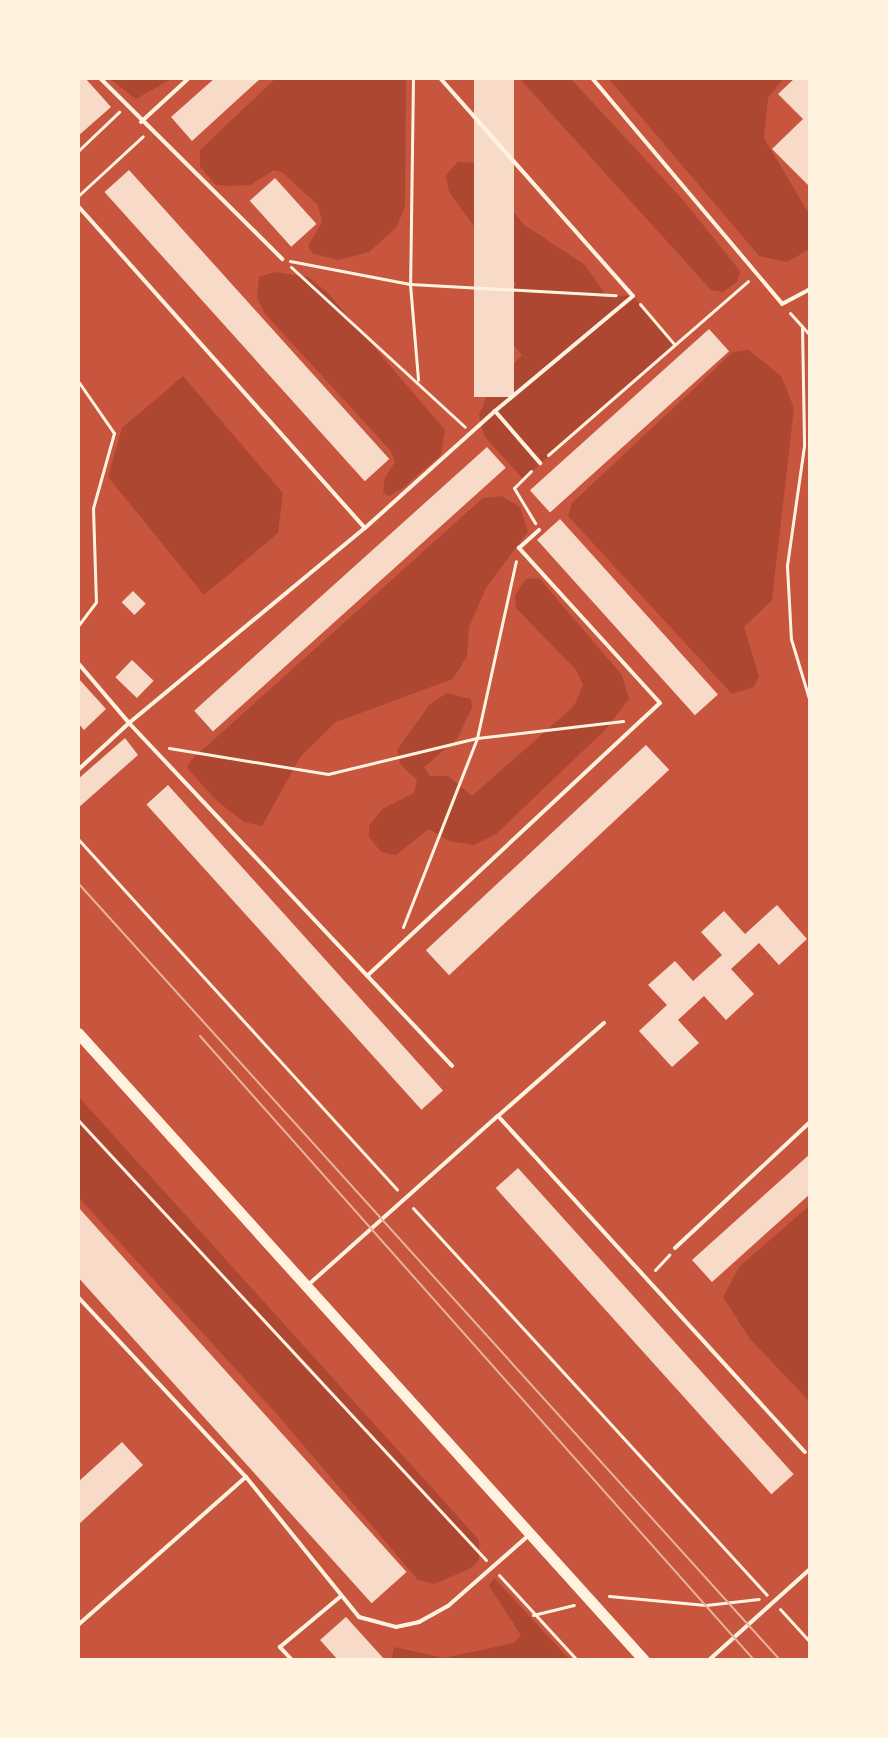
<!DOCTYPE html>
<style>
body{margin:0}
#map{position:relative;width:888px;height:1738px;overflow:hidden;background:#c8553d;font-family:"Open Sans",sans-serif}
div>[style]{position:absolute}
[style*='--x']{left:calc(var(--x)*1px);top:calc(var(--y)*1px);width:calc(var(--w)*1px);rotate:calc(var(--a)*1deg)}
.green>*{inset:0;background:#ae4732}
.building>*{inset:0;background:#f7dbc8;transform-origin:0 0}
.path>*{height:3px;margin:-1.5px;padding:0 1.5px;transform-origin:1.5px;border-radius:1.5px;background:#fff3e0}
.service>*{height:4px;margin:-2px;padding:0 2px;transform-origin:2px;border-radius:2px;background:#fff3e0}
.secondary>*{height:11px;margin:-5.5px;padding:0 5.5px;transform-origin:5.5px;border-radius:5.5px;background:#fff3e0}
.tram>*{height:2px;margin:-1px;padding:0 1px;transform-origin:1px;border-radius:1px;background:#e9b49f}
span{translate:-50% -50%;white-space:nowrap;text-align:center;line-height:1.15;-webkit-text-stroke:6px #fff3e0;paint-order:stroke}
.frame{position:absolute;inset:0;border:80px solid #fff3e0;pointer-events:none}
</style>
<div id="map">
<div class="green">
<i style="clip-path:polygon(109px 78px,173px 78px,136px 99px)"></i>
<i style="clip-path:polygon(276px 78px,406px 78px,405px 207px,396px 228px,369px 252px,338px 260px,313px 254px,308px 246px,322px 222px,318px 205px,283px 173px,274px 170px,250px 185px,230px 186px,216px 185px,200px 167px,200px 150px)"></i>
<i style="clip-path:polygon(519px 78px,570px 78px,683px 200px,740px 271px,737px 282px,723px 292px,711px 290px)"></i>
<i style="clip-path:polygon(608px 78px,784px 78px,768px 98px,764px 138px,808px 212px,810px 249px,787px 262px,759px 256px)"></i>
<i style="clip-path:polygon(458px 162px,478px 163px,523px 224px,585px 265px,606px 295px,633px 296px,674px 344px,523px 479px,484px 436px,479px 415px,490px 389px,522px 355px,501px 330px,502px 310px,516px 284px,449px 192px,446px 175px)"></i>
<i style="clip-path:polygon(275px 272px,308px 277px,327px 292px,445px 430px,441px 455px,403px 488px,389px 496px,383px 493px,385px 477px,395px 462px,391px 451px,265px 314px,257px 298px,259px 277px)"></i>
<i style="clip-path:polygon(749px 350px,781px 376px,794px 408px,772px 600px,744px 627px,759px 676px,754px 687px,732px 694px,568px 516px,572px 503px,733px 352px)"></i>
<i style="clip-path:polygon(183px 376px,283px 493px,278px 533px,204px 595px,108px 477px,122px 428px)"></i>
<i style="clip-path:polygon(502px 496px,520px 507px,528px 532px,487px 586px,469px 627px,467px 656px,453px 679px,336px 722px,301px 756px,262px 826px,244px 822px,217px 801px,187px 768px,190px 761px,483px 498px)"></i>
<i style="clip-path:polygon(539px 578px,622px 675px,629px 699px,605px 730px,495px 835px,473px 845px,449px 841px,429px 829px,396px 855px,381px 852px,369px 837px,369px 826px,382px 809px,414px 793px,417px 780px,401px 765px,397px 750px,430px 704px,447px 693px,471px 699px,472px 708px,457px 739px,424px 767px,430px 776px,448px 776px,472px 796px,574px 706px,583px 685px,576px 670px,516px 608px,515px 595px,526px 579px)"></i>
<i style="clip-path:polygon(78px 1096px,479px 1540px,479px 1560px,471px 1568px,434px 1584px,418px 1580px,275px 1412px,78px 1197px)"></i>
<i style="clip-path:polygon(810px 1205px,810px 1402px,750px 1339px,723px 1297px,739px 1267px)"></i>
<i style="clip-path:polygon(494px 1578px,570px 1660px,392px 1658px,394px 1647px,444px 1658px,514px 1643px,521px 1635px,489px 1586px)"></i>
</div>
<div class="building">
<i style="clip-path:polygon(78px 78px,85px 78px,111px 107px,78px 136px)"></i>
<i style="clip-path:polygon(215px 78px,261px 78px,192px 141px,171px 117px)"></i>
<i style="left:474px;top:78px;width:40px;height:319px"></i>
<i style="clip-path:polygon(795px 78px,810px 78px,810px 187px,772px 149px,803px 119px,778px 94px)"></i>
<i style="left:129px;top:170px;width:389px;height:33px;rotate:48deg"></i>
<i style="left:275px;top:178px;width:62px;height:34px;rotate:48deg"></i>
<i style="left:709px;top:329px;width:30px;height:241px;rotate:48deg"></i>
<i style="left:487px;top:447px;width:28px;height:394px;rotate:48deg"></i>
<i style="left:560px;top:519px;width:236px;height:31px;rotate:48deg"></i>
<i style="left:133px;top:591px;width:18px;height:16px;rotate:45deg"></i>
<i style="left:132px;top:660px;width:30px;height:24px;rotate:44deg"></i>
<i style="clip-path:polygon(78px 678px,106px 709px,84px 730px,78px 723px)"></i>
<i style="clip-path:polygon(125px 738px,138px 755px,78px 808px,78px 779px)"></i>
<i style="left:646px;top:745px;width:34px;height:301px;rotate:47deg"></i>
<i style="left:168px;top:785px;width:411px;height:29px;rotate:48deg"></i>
<i style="clip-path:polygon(777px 905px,807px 939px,779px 965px,759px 943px,731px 969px,754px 994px,726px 1020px,704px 996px,678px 1020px,699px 1043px,672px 1067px,639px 1031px,667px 1005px,648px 985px,675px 961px,693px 981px,722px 955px,701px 932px,724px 911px,745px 934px)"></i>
<i style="clip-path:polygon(810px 1154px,810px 1194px,712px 1282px,692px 1260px)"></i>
<i style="left:518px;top:1168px;width:412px;height:30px;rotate:48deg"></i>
<i style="left:78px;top:1207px;width:491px;height:47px;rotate:48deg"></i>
<i style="clip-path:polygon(122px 1442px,143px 1465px,78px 1525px,78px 1482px)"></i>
<i style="clip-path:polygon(346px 1617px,385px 1660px,338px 1660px,320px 1640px)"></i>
</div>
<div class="path">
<i style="--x:413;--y:78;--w:206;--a:90.8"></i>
<i style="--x:410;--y:284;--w:96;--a:85.2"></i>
<i style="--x:78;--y:151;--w:57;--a:-43.6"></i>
<i style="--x:78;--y:196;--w:88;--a:-42.7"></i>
<i style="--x:290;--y:261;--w:122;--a:10.9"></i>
<i style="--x:410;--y:284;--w:206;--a:3.1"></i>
<i style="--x:291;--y:267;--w:236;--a:42.6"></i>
<i style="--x:640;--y:304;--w:52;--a:49.6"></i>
<i style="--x:790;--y:313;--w:30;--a:48"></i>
<i style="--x:802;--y:326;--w:120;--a:89"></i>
<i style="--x:804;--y:446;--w:121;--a:98.1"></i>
<i style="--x:787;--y:566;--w:73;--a:86.9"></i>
<i style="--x:791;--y:639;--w:66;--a:73.2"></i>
<i style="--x:78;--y:381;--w:63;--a:55.3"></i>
<i style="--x:114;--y:433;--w:78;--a:105.6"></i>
<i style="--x:93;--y:508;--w:94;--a:88.2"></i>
<i style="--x:96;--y:602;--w:30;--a:127"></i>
<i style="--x:548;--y:455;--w:265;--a:-41"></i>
<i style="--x:531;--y:471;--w:24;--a:135"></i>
<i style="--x:514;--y:488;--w:41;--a:59"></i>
<i style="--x:169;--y:748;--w:161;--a:9.3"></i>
<i style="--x:328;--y:774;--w:153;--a:-13.6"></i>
<i style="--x:477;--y:738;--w:147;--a:-6.6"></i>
<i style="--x:78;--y:839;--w:474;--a:47.7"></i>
<i style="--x:403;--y:927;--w:203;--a:-68.6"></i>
<i style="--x:477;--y:738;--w:181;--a:-77.6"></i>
<i style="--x:78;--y:1120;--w:600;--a:47.16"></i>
<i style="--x:413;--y:1208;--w:524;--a:47.55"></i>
<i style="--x:655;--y:1270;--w:21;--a:-47"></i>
<i style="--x:499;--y:1575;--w:115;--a:47.5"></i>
<i style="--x:609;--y:1596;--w:97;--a:5.3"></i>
<i style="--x:706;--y:1605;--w:53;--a:-6.5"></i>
<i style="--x:780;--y:1609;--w:45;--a:47.7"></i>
<i style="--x:533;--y:1615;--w:42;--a:-13.7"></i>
</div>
<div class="service">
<i style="--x:100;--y:78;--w:257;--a:44.8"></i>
<i style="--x:440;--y:78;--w:291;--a:48.5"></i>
<i style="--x:633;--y:296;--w:180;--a:140.2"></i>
<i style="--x:592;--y:78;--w:295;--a:49.9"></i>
<i style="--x:782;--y:304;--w:32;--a:-28"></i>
<i style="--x:141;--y:122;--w:65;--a:-42.5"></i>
<i style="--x:78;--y:206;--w:431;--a:48.3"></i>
<i style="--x:78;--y:663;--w:79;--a:49.6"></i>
<i style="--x:129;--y:723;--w:306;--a:-39.6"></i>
<i style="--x:365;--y:528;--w:175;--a:-42"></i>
<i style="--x:495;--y:411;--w:69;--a:49.1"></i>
<i style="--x:78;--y:770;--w:69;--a:-42.7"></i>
<i style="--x:129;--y:723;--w:471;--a:46.7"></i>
<i style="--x:367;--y:976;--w:400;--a:-43"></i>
<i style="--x:660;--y:703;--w:210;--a:-132.3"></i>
<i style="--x:519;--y:548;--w:27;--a:-42"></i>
<i style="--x:498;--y:1116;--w:141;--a:-41.3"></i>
<i style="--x:675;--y:1248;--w:185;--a:-43"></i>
<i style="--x:308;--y:1285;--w:254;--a:-41.7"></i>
<i style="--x:498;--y:1116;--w:455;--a:47.6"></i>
<i style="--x:78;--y:1297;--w:246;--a:47"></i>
<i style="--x:246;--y:1477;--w:180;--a:51.1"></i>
<i style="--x:359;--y:1617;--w:38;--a:15"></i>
<i style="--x:396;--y:1627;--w:24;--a:-12"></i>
<i style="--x:419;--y:1622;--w:33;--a:-29"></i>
<i style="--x:448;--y:1606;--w:108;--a:-41.2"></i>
<i style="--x:78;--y:1625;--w:224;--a:-41.4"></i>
<i style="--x:292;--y:1660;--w:18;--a:-133"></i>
<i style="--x:280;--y:1647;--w:78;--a:-39.8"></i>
<i style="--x:709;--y:1660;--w:136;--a:-42"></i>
</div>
<div class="secondary">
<i style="--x:78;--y:1033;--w:845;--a:47.93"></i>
</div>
<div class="tram">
<i style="--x:78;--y:883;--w:1047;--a:47.9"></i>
<i style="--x:200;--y:1036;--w:834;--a:48.4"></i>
</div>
<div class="frame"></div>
</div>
